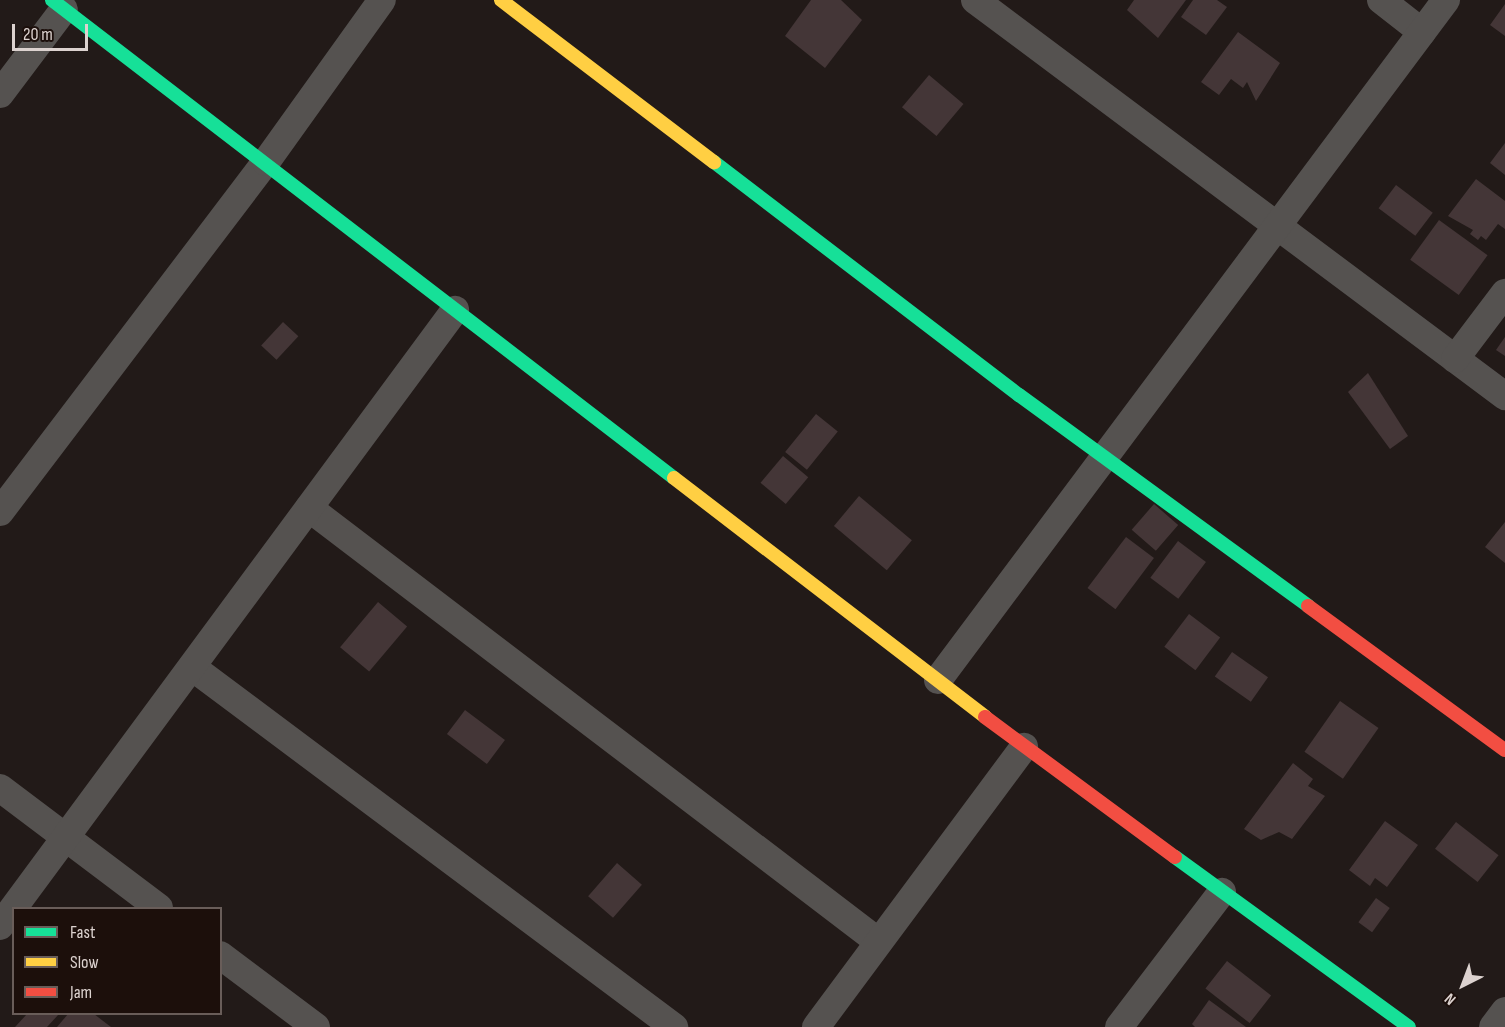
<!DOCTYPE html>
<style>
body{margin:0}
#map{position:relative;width:1505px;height:1027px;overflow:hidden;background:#221a18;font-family:"Sofia Sans Condensed",sans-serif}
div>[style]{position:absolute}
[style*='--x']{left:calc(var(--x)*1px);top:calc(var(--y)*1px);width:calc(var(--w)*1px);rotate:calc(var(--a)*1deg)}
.building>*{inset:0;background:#443637;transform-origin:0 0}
.street>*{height:28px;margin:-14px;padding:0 14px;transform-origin:14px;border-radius:14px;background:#555250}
.fast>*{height:14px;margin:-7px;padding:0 7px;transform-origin:7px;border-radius:7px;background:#16e098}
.slow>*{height:14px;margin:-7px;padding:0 7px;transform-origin:7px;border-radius:7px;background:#ffcf43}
.jam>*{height:14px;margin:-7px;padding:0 7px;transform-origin:7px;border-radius:7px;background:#f24e42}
span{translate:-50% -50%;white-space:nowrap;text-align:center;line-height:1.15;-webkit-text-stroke:4.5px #1c0f0b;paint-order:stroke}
.legend{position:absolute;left:12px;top:907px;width:210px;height:108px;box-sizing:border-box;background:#1c0f0b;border:2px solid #695d59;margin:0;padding:8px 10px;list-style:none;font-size:18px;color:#dcd2cf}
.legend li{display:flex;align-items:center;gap:12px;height:30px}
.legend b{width:30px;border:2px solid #695d59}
.north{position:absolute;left:1433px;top:955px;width:60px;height:60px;-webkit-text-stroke:4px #1c0f0b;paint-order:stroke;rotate:222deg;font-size:16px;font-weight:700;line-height:24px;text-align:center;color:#dcd2cf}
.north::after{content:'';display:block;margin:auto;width:21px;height:27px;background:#dcd2cf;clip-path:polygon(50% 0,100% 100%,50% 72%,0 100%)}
.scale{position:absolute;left:12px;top:24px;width:76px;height:27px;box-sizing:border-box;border:3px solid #dcd2cf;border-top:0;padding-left:8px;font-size:18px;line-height:21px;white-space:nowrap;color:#dcd2cf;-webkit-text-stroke:4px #1c0f0b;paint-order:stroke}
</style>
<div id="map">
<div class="building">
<i style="clip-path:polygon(811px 0,841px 0,862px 20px,825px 68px,785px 36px)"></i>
<i style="clip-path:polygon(1134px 0,1186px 0,1158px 38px,1127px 10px)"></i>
<i style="clip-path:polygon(1193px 0,1217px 0,1227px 7px,1206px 35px,1181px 17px)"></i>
<i style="clip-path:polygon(1505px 4px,1505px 36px,1490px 25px)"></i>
<i style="clip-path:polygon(1238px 32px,1280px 63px,1256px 101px,1247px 82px,1243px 88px,1231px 79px,1219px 95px,1201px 82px)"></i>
<i style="left:929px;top:75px;width:45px;height:42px;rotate:40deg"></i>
<i style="clip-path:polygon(1505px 143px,1505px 175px,1490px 163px)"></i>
<i style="clip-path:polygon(1476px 179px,1505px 201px,1505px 229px,1498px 224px,1486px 240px,1481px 236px,1478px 240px,1470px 234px,1473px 230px,1448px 216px)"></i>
<i style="left:1396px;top:185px;width:46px;height:29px;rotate:37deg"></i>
<i style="left:1439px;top:220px;width:60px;height:49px;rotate:36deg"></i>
<i style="left:283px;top:322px;width:21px;height:32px;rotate:43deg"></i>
<i style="clip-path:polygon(1505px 337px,1505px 356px,1496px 350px)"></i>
<i style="clip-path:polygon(1368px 373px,1408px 436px,1390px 449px,1348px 392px)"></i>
<i style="left:816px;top:414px;width:28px;height:49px;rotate:39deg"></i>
<i style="left:783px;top:456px;width:33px;height:35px;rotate:40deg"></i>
<i style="left:859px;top:496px;width:69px;height:39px;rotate:40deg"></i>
<i style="left:1154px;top:504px;width:32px;height:34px;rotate:41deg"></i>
<i style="clip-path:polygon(1505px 522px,1505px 563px,1485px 547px)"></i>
<i style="left:1126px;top:537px;width:35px;height:64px;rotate:37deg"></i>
<i style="left:1178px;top:541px;width:35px;height:46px;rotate:37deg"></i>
<i style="left:378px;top:602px;width:38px;height:59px;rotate:40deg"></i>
<i style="left:1189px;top:614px;width:39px;height:41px;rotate:37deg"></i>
<i style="left:1232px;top:652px;width:44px;height:30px;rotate:35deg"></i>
<i style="left:1340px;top:701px;width:47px;height:62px;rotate:35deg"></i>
<i style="left:465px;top:710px;width:50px;height:30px;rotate:37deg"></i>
<i style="clip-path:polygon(1293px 763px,1313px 779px,1308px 786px,1325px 796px,1292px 839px,1279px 832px,1261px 840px,1244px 829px)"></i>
<i style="clip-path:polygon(1385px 821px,1418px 845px,1387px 887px,1375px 878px,1370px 886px,1349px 870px)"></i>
<i style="left:1456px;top:822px;width:54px;height:34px;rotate:38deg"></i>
<i style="left:617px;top:863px;width:33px;height:44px;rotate:41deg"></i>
<i style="left:1376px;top:898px;width:17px;height:30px;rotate:36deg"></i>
<i style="left:1227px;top:961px;width:56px;height:35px;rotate:38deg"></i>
<i style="clip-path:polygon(1209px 1000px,1246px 1027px,1195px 1027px,1192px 1024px)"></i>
<i style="clip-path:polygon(27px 1014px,59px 1014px,47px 1027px,15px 1027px)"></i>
<i style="clip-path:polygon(68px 1014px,94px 1014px,111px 1027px,57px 1027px)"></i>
</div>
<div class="street">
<i style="--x:975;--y:0;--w:662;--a:36.77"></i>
<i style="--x:1381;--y:0;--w:52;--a:38"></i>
<i style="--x:0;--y:94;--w:106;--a:-53"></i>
<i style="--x:1455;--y:359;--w:83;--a:-52.9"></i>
<i style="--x:309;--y:508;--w:716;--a:37.29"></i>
<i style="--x:0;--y:512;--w:440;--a:-52.8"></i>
<i style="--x:266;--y:162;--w:199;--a:-54.4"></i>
<i style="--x:192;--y:667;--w:602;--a:36.76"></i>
<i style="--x:938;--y:680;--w:849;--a:-53.24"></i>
<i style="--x:0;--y:788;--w:199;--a:37"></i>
<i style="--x:0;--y:926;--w:766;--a:-53.55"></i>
<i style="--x:220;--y:955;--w:120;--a:36.9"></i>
<i style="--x:816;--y:1027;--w:349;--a:-53.4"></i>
<i style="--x:1119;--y:1027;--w:170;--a:-52.7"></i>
<i style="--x:1493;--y:1027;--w:20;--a:-53"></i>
</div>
<div class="fast">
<i style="--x:52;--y:0;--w:784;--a:37.54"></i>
<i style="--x:714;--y:162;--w:384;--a:37.4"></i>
<i style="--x:1019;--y:395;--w:358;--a:36.1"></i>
<i style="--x:1175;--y:857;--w:289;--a:36"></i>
</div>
<div class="slow">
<i style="--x:501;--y:0;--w:268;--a:37.3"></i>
<i style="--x:674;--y:478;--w:392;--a:37.5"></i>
</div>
<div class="jam">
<i style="--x:1308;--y:606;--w:244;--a:36.2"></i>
<i style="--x:985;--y:717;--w:236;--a:36.4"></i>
</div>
<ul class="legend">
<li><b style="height:8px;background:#16e098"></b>Fast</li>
<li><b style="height:8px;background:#ffcf43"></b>Slow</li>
<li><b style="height:8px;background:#f24e42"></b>Jam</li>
</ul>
<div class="north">N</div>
<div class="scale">20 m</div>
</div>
